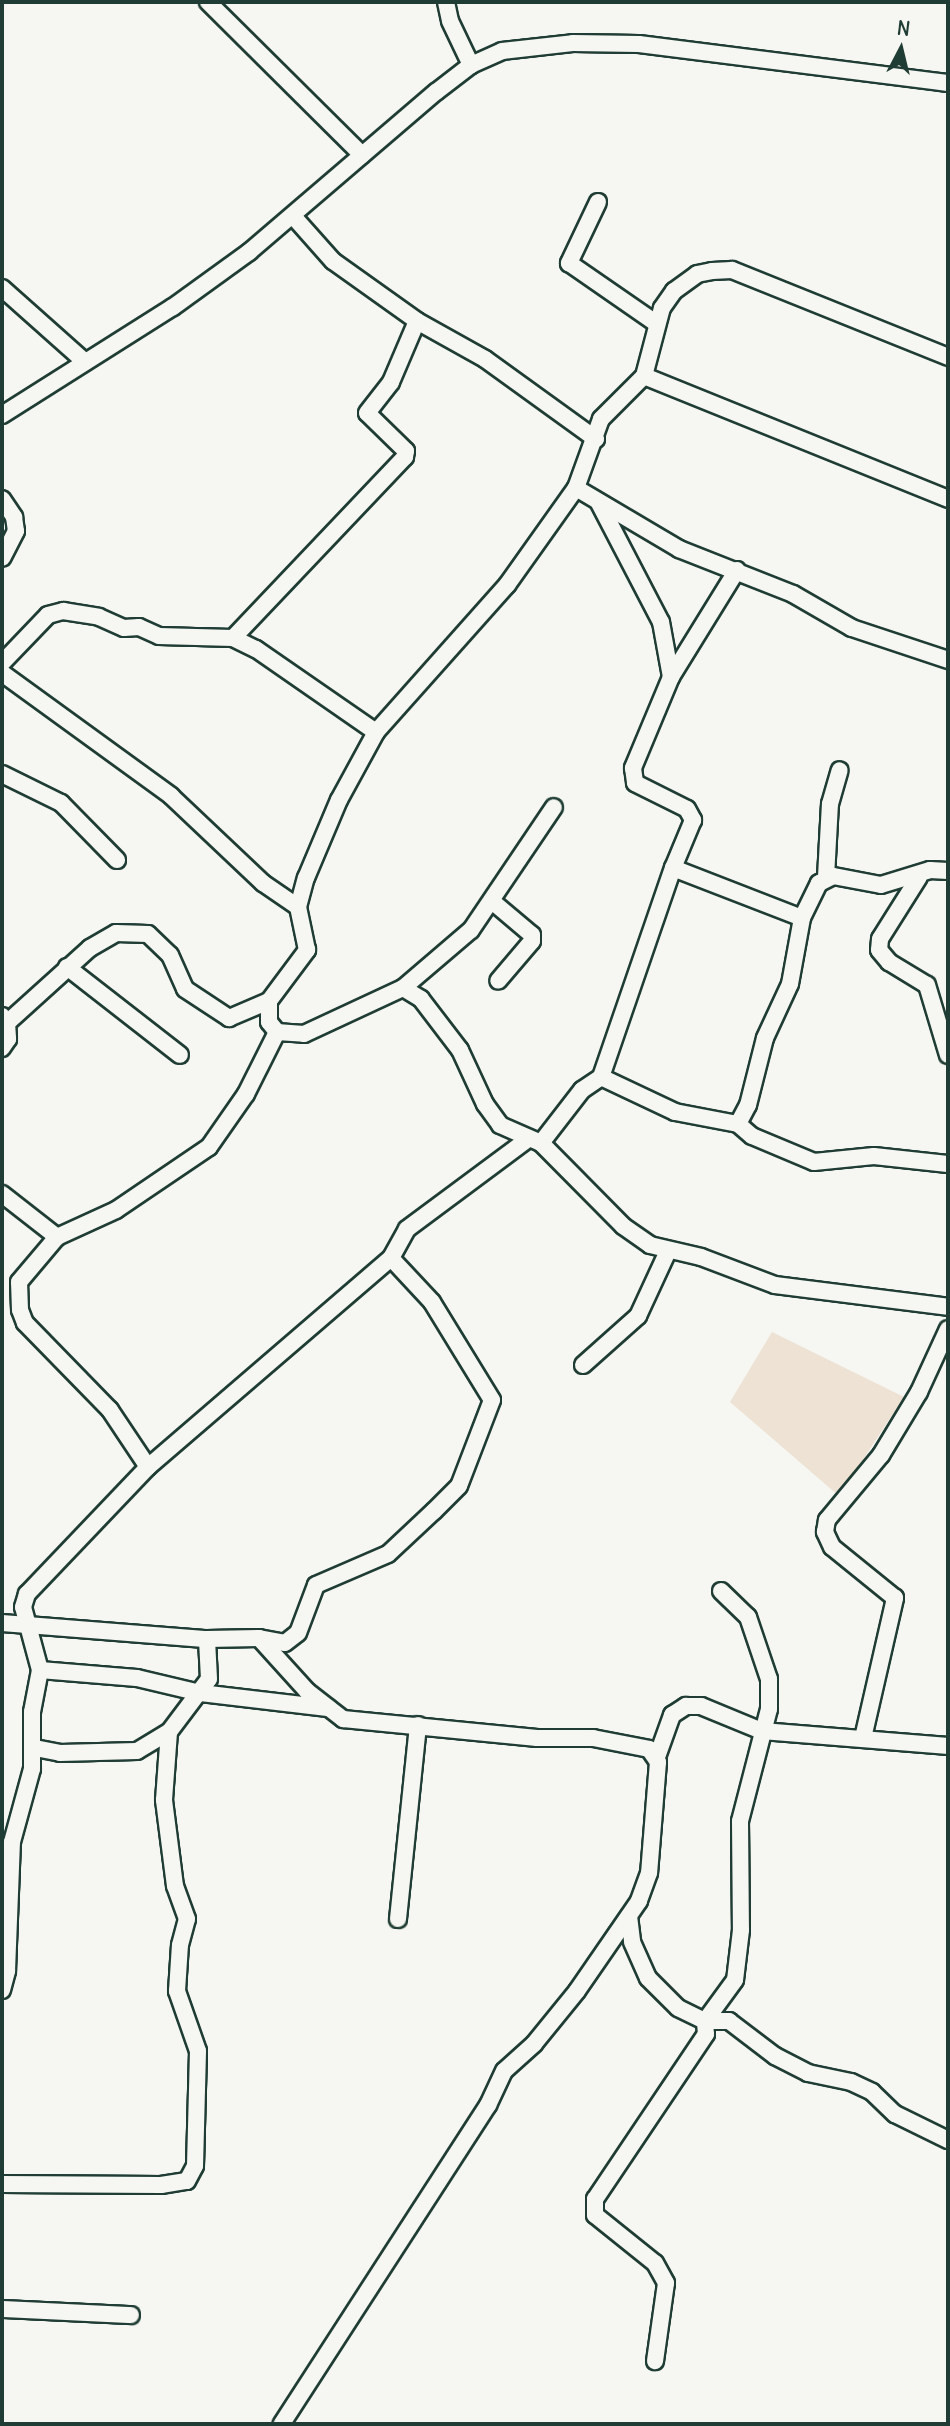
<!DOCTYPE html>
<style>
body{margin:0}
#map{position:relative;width:950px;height:2426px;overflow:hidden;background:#f6f6f2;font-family:Delius,sans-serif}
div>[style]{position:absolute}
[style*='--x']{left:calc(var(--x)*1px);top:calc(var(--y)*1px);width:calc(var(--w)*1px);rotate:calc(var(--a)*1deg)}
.built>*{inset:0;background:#ede2d3}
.roads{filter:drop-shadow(2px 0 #1f3d34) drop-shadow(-2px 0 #1f3d34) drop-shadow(0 2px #1f3d34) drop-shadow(0 -2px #1f3d34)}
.minor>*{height:16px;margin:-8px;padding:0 8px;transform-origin:8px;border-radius:8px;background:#f6f6f2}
span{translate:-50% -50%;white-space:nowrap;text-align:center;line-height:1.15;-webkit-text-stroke:6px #f6f6f2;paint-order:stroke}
.frame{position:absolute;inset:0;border:4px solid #1f3d34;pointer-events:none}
.north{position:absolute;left:866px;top:14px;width:70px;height:70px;-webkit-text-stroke:5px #f6f6f2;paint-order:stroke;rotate:7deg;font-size:19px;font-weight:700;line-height:28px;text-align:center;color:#1f3d34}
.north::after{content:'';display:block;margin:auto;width:24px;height:32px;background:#1f3d34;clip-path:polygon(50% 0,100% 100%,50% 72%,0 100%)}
</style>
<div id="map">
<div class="built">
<i style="clip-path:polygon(772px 1332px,904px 1397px,839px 1496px,730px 1402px)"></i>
</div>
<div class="roads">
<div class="minor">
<i style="--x:208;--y:2;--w:217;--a:44.8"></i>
<i style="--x:446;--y:2;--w:19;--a:78"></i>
<i style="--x:450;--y:21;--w:49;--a:64.5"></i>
<i style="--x:598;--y:202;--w:68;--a:115.4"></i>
<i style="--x:569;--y:263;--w:107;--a:34.7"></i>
<i style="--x:293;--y:216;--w:60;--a:48.4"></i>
<i style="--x:333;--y:261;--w:103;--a:35.5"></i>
<i style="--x:417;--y:321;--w:78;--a:29.2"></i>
<i style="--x:485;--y:359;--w:137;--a:35.8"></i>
<i style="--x:2;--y:288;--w:111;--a:41.7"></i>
<i style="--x:644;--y:376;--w:70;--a:-75.2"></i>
<i style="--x:662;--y:308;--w:21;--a:-55"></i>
<i style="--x:674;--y:291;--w:29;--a:-36"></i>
<i style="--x:697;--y:274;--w:15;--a:-11"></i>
<i style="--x:712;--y:271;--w:20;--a:-3"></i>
<i style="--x:732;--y:270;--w:233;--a:21.9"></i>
<i style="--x:2;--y:415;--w:202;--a:-32.3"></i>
<i style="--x:173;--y:307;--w:94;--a:-35.9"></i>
<i style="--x:249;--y:252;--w:246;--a:-40.6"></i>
<i style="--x:436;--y:92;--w:44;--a:-37.6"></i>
<i style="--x:471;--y:65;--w:34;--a:-24"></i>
<i style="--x:502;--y:51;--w:71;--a:-6.4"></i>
<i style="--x:573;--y:43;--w:66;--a:0.9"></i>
<i style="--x:639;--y:44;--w:311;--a:7.2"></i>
<i style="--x:576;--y:488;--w:120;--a:30.6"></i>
<i style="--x:679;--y:549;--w:123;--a:21.5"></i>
<i style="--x:793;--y:594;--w:68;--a:30"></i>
<i style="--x:852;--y:628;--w:101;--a:18.4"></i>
<i style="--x:2;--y:499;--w:22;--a:56"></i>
<i style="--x:14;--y:517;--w:14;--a:82"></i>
<i style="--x:16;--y:531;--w:30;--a:117"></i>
<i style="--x:599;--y:503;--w:134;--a:62.5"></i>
<i style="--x:661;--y:622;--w:56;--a:79.7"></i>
<i style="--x:737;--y:570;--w:126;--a:121.7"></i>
<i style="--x:671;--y:677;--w:99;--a:112.7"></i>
<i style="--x:633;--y:768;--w:15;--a:82"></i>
<i style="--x:635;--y:783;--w:58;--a:26.6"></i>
<i style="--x:687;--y:809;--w:13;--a:61"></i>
<i style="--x:693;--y:820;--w:52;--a:112.6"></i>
<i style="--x:673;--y:868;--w:138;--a:21.2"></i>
<i style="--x:233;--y:638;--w:250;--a:-46.5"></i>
<i style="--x:405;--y:457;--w:6;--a:-81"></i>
<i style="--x:406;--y:451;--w:54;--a:-135.7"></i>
<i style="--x:367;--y:413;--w:39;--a:-52"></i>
<i style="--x:391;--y:382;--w:66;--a:-66.9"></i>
<i style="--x:2;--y:663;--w:66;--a:-46.2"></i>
<i style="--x:48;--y:615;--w:16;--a:-15"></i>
<i style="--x:63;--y:611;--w:36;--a:9"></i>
<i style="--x:99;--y:617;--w:27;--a:24"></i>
<i style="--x:124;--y:628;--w:15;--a:-4"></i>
<i style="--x:139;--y:627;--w:22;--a:24"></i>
<i style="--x:159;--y:636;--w:74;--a:1.5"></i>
<i style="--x:233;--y:638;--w:25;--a:26"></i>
<i style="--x:256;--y:649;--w:146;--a:34.7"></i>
<i style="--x:2;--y:673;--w:209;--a:36"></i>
<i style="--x:171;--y:796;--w:127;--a:43.4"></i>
<i style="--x:263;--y:883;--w:42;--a:34.4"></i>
<i style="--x:2;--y:774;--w:66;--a:26.2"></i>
<i style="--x:61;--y:803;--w:80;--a:45.5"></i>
<i style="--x:948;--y:871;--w:18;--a:-177"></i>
<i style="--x:930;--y:870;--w:51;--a:163"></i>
<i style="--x:881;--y:885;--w:49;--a:-169.4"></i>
<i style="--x:833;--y:876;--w:16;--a:153"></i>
<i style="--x:819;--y:883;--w:39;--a:116"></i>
<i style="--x:802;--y:918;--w:67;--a:100.3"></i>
<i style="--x:790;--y:984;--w:60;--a:114.8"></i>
<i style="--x:765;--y:1038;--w:69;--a:104.2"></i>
<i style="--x:748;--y:1105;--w:21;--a:118"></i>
<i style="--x:738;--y:1124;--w:18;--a:41"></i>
<i style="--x:752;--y:1136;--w:67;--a:22.8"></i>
<i style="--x:814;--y:1162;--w:60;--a:-5.7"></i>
<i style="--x:874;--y:1156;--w:74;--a:6.2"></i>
<i style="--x:826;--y:877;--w:73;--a:-86.9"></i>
<i style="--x:830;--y:804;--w:35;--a:-74"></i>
<i style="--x:919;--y:877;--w:73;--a:122.2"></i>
<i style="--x:880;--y:939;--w:11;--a:95"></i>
<i style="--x:879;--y:950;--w:16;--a:50"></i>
<i style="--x:889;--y:962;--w:44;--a:31.2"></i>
<i style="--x:927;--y:985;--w:73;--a:73.3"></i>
<i style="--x:493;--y:902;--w:51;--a:40.2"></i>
<i style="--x:532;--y:935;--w:6;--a:90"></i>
<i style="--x:532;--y:941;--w:52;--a:130.4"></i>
<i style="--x:67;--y:967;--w:143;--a:37.9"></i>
<i style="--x:403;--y:988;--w:21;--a:31"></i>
<i style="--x:421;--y:999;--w:64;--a:52.6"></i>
<i style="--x:460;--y:1050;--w:60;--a:65.2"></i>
<i style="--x:485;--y:1104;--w:26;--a:54"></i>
<i style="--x:500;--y:1125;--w:45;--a:23.7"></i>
<i style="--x:541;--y:1143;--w:117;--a:45.3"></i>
<i style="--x:623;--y:1226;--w:33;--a:35"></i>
<i style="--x:650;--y:1245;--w:52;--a:13.2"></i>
<i style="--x:701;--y:1257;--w:79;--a:20.7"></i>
<i style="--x:775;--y:1285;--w:174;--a:7.2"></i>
<i style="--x:269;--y:1001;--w:21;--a:90"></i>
<i style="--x:269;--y:1022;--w:13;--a:51"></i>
<i style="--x:277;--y:1032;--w:27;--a:4"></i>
<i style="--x:304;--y:1034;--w:109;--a:-24.9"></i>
<i style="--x:403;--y:988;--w:89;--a:-40.5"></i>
<i style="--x:471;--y:930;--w:148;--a:-56"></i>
<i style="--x:2;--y:1016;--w:9;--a:54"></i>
<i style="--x:7;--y:1023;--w:16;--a:86"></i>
<i style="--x:8;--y:1039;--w:11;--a:124"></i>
<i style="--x:7;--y:1023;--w:112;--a:-42.1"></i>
<i style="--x:90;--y:948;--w:30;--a:-30"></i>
<i style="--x:116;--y:933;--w:32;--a:2"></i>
<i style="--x:148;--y:934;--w:30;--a:44"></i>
<i style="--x:170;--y:955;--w:37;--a:66"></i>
<i style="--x:185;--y:989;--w:53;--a:33.4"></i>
<i style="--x:229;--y:1018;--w:43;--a:-23"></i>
<i style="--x:269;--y:1001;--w:64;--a:-53.3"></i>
<i style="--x:307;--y:950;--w:44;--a:-101.8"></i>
<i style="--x:298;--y:907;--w:30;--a:-75"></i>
<i style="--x:306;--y:878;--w:85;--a:-67.1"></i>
<i style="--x:339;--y:800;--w:77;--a:-61.4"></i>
<i style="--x:376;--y:732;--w:197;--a:-48.3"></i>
<i style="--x:507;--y:585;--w:119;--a:-54.6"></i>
<i style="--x:576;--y:488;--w:73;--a:-70.1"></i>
<i style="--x:601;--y:419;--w:61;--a:-45"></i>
<i style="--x:644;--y:376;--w:328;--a:22"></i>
<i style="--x:601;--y:1077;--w:221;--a:-71"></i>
<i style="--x:541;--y:1143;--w:67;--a:-52.3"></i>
<i style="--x:582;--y:1090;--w:23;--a:-34"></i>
<i style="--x:601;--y:1077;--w:82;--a:25.3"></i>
<i style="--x:675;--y:1112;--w:64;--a:10.8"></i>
<i style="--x:2;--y:1194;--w:70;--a:38"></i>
<i style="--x:583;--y:1365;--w:74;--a:-41.7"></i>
<i style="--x:638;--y:1316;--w:72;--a:-65.2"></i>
<i style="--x:148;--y:1467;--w:69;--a:-123.7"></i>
<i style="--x:110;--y:1410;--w:122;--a:-134.3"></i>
<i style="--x:25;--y:1323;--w:14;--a:-111"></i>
<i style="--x:20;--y:1310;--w:28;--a:-92"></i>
<i style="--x:19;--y:1282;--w:59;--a:-49.8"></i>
<i style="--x:57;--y:1237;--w:65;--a:-24.6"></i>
<i style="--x:116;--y:1210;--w:112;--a:-34.1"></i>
<i style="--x:209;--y:1147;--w:65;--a:-55.1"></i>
<i style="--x:246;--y:1094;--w:69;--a:-63.4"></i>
<i style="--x:721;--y:1591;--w:37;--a:44"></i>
<i style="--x:748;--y:1617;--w:65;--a:71.3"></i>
<i style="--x:769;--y:1679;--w:30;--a:90"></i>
<i style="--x:769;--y:1709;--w:116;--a:104.5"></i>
<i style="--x:740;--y:1821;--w:109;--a:89.5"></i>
<i style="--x:741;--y:1930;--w:50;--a:96.8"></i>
<i style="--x:735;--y:1980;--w:51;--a:126.2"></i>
<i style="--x:705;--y:2021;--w:24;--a:0"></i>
<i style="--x:729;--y:2021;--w:58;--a:37.3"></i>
<i style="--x:775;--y:2056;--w:37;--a:27"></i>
<i style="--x:808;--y:2073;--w:44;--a:11.8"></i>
<i style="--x:851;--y:2082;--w:23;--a:25"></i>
<i style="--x:872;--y:2092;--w:32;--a:44"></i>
<i style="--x:895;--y:2114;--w:59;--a:26.1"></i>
<i style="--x:2;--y:1623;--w:206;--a:4.5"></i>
<i style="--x:207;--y:1639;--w:52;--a:-1.1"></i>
<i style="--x:259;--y:1638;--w:26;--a:11"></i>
<i style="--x:285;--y:1643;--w:16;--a:-38"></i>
<i style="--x:298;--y:1633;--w:51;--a:-69.4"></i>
<i style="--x:316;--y:1585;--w:78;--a:-23.3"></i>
<i style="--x:388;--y:1554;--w:63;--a:-43.1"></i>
<i style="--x:434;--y:1511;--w:35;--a:-45"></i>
<i style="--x:459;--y:1486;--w:92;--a:-69"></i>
<i style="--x:492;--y:1400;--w:115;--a:-121.5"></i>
<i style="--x:432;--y:1302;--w:60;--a:-133"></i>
<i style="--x:259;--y:1638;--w:72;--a:47.8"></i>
<i style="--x:307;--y:1691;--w:46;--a:37.9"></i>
<i style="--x:343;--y:1719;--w:195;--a:5.6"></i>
<i style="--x:537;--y:1738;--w:56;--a:0"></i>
<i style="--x:593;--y:1738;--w:57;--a:11.1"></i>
<i style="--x:649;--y:1749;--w:16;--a:55"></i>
<i style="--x:658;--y:1762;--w:111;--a:94.6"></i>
<i style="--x:649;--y:1873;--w:30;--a:110"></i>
<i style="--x:639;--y:1901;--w:109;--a:124.6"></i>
<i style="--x:577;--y:1991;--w:68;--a:129.1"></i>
<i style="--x:534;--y:2044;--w:40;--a:138"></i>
<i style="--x:504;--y:2071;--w:38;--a:115"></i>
<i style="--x:488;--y:2105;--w:380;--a:122.9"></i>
<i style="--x:40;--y:1670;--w:97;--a:4.7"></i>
<i style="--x:137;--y:1678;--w:65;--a:13.4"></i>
<i style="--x:200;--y:1693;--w:129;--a:6.7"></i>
<i style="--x:863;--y:1738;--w:144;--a:-77.1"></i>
<i style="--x:895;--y:1598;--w:81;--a:-141"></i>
<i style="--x:832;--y:1547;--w:17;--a:-115"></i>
<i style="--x:825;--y:1532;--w:12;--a:-81"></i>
<i style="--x:827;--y:1520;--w:85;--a:-50.3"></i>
<i style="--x:881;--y:1455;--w:74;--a:-58.9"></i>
<i style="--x:919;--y:1392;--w:69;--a:-65.3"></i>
<i style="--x:35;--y:1748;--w:25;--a:11"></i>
<i style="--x:60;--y:1753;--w:77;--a:-1.5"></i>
<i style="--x:137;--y:1751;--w:37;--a:-31"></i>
<i style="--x:657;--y:1757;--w:45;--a:-70.3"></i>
<i style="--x:672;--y:1715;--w:17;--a:-33"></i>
<i style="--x:686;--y:1706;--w:15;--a:0"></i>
<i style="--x:701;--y:1706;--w:66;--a:22.3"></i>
<i style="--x:762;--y:1731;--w:187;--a:4.6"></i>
<i style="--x:629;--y:1916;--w:26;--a:83"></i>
<i style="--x:632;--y:1942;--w:39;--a:66"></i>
<i style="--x:648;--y:1978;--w:42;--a:45"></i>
<i style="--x:678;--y:2008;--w:30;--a:26"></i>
<i style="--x:705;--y:2021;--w:13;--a:86"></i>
<i style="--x:706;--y:2034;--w:199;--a:123.9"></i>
<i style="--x:595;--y:2199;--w:16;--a:90"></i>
<i style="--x:595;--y:2215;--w:77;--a:38.7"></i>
<i style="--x:655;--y:2263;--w:23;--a:61"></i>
<i style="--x:666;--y:2283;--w:79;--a:98"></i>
<i style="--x:398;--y:1919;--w:195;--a:-84.1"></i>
<i style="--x:2;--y:1990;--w:20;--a:-75"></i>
<i style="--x:7;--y:1971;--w:129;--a:-87.8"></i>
<i style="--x:12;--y:1842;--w:76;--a:-74.7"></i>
<i style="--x:32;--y:1769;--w:57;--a:-90"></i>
<i style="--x:32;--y:1712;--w:43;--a:-79.2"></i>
<i style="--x:40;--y:1670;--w:65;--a:-105.1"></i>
<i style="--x:23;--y:1607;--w:14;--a:-73"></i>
<i style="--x:27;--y:1594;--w:175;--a:-46.4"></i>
<i style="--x:148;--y:1467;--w:321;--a:-40.7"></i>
<i style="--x:391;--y:1258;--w:33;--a:-61"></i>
<i style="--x:407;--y:1229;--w:151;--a:-36.6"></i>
<i style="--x:2;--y:2184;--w:159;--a:0.4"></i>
<i style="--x:161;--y:2185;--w:26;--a:-9"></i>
<i style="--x:187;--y:2181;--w:17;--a:-62"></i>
<i style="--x:195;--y:2166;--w:115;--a:-88.5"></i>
<i style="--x:198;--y:2051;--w:64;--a:-109.3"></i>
<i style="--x:177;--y:1991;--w:46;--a:-86.3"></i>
<i style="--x:180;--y:1945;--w:27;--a:-75"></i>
<i style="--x:187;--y:1919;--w:35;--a:-110"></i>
<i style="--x:175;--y:1886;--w:87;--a:-97.3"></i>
<i style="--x:164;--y:1800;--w:68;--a:-85.8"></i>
<i style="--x:169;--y:1732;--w:66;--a:-53"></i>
<i style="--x:209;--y:1679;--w:40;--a:-92.9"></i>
<i style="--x:2;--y:2309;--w:129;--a:2.7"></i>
</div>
</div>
<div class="frame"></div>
<div class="north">N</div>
</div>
